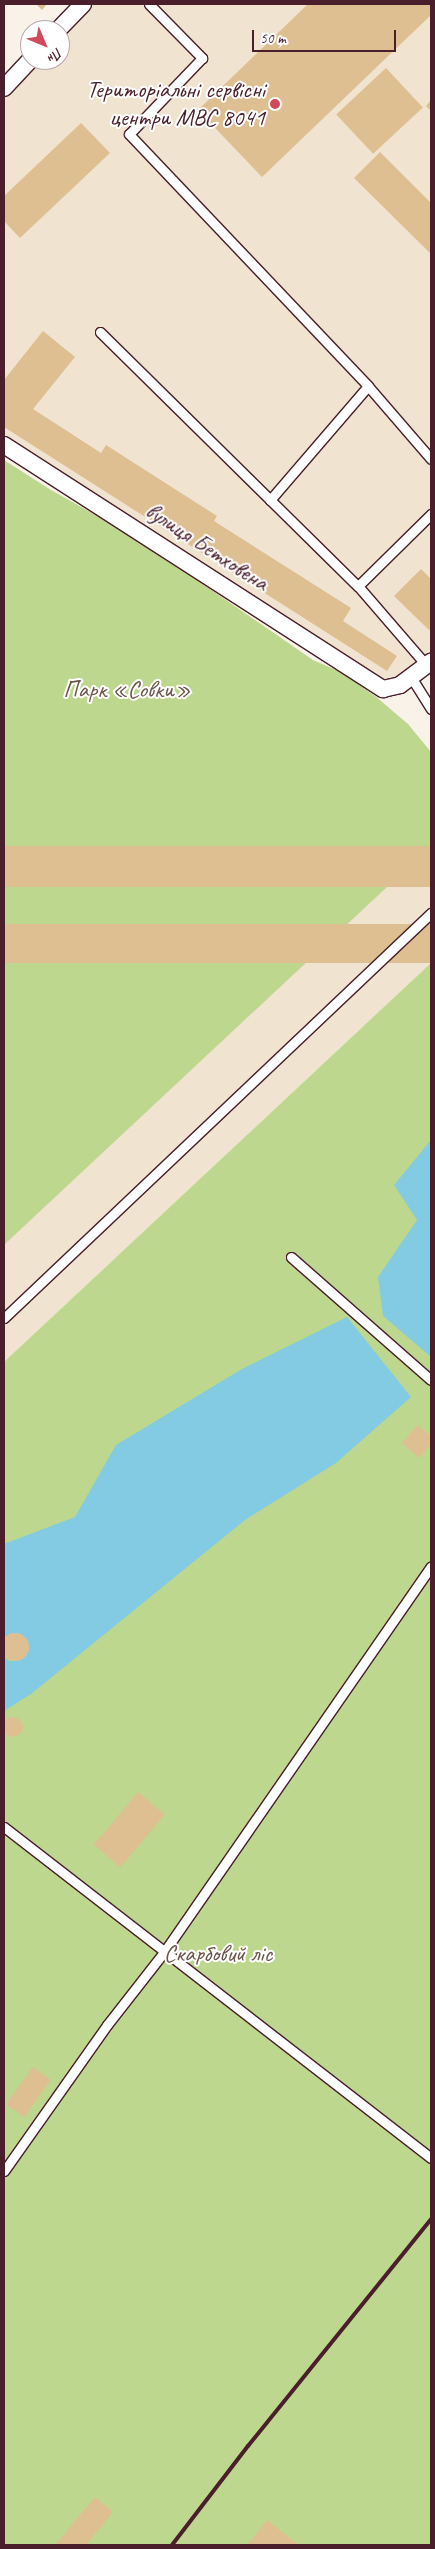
<!DOCTYPE html>
<meta charset="utf-8">
<style>
body{margin:0}
#map{position:relative;width:435px;height:2549px;overflow:hidden;background:#f8f2e9;font-family:Caveat,sans-serif}
div>[style]{position:absolute}
[style*='--x']{left:calc(var(--x)*1px);top:calc(var(--y)*1px);width:calc(var(--w)*1px);rotate:calc(var(--a)*1deg)}
.built>*{inset:0;background:#f0e3cf}
.green>*{inset:0;background:#bed78e}
.water>*{inset:0;background:#82cbe2}
.building>*{inset:0;background:#debf91;transform-origin:0 0}
.round{border-radius:50%}
.roads{filter:drop-shadow(1px 0 #4a1f2b) drop-shadow(-1px 0 #4a1f2b) drop-shadow(0 1px #4a1f2b) drop-shadow(0 -1px #4a1f2b)}
.lane>*{height:9px;margin:-4.5px;padding:0 4.5px;transform-origin:4.5px;border-radius:4.5px;background:#fff}
.street>*{height:16px;margin:-8px;padding:0 8px;transform-origin:8px;border-radius:8px;background:#fff}
.rail>*{height:4px;margin:-2px;padding:0 2px;transform-origin:2px;border-radius:2px;background:#4a1f2b}
.dots>*{width:14px;height:14px;translate:-50% -50%;box-sizing:border-box;border:2px solid #fff;border-radius:50%}
span{translate:-50% -50%;white-space:nowrap;text-align:center;line-height:1.15;-webkit-text-stroke:4px #fff;paint-order:stroke}
.poi-label{font-size:24px;color:#4a1f2b}
.right{translate:-100% -50%;text-align:right}
.street-label{font-size:24px;color:#4a1f2b}
.park-label{font-size:24px;color:#6d5649}
.frame{position:absolute;inset:0;border:5px solid #4a1f2b;pointer-events:none}
.north{position:absolute;left:20px;top:20px;width:50px;height:50px;box-sizing:border-box;background:#fff;border:1px solid #b7a5aa;border-radius:50%;rotate:135deg;font-size:14px;font-weight:700;line-height:20px;text-align:center;color:#4a1f2b}
.north::after{content:'';display:block;margin:auto;width:18px;height:22px;background:#d1495b;clip-path:polygon(50% 0,100% 100%,50% 72%,0 100%)}
.scale{position:absolute;left:252px;top:30px;width:144px;height:22px;box-sizing:border-box;border:2px solid #4a1f2b;border-top:0;padding-left:6px;font-size:15px;line-height:18px;white-space:nowrap;color:#4a1f2b;-webkit-text-stroke:4px #fff;paint-order:stroke}
</style>
<div id="map">
<div class="built">
<i style="clip-path:polygon(83px 4px,431px 4px,431px 662px,383px 689px,4px 445px,4px 88px,30px 60px,60px 60px,60px 30px)"></i>
<i style="clip-path:polygon(431px 846px,431px 963px,4px 1362px,4px 1245px)"></i>
</div>
<div class="green">
<i style="clip-path:polygon(4px 460px,51px 490px,133px 536px,313px 660px,341px 672px,375px 696px,408px 724px,431px 752px,431px 846px,4px 1245px)"></i>
<i style="clip-path:polygon(431px 963px,431px 2545px,4px 2545px,4px 1362px)"></i>
</div>
<div class="water">
<i style="clip-path:polygon(431px 1140px,431px 1357px,383px 1316px,378px 1277px,417px 1220px,394px 1185px)"></i>
<i style="clip-path:polygon(347px 1317px,411px 1397px,336px 1463px,245px 1520px,31px 1694px,4px 1711px,4px 1657px,9px 1661px,19px 1661px,27px 1653px,28px 1648px,27px 1642px,20px 1634px,14px 1633px,4px 1637px,4px 1544px,75px 1517px,116px 1445px,242px 1369px)"></i>
</div>
<div class="building">
<i style="clip-path:polygon(36px 4px,47px 4px,42px 10px)"></i>
<i style="clip-path:polygon(308px 4px,431px 4px,431px 15px,262px 177px,198px 110px)"></i>
<i style="left:386px;top:68px;width:54px;height:68px;rotate:47deg"></i>
<i style="clip-path:polygon(431px 100px,431px 111px,426px 106px)"></i>
<i style="clip-path:polygon(81px 123px,110px 153px,20px 238px,4px 221px,4px 196px)"></i>
<i style="clip-path:polygon(380px 152px,431px 203px,431px 254px,354px 178px)"></i>
<i style="clip-path:polygon(43px 331px,75px 357px,33px 409px,101px 453px,106px 445px,217px 516px,214px 521px,351px 608px,343px 621px,397px 656px,387px 671px,4px 427px,4px 380px)"></i>
<i style="clip-path:polygon(421px 569px,431px 579px,431px 627px,429px 630px,394px 596px)"></i>
<i style="left:431px;top:846px;width:41px;height:584px;rotate:90deg"></i>
<i style="left:431px;top:924px;width:39px;height:584px;rotate:90deg"></i>
<i style="clip-path:polygon(418px 1425px,431px 1436px,431px 1444px,419px 1458px,402px 1443px)"></i>
<i class="round" style="left:1px;top:1633px;width:28px;height:28px"></i>
<i class="round" style="left:3px;top:1717px;width:20px;height:20px"></i>
<i style="left:138px;top:1792px;width:35px;height:69px;rotate:40deg"></i>
<i style="left:33px;top:2067px;width:22px;height:46px;rotate:36deg"></i>
<i style="clip-path:polygon(95px 2497px,113px 2512px,86px 2545px,55px 2545px)"></i>
<i style="clip-path:polygon(267px 2520px,299px 2545px,247px 2545px)"></i>
</div>
<div class="roads">
<div class="lane">
<i style="--x:149;--y:4;--w:76;--a:45.5"></i>
<i style="--x:202;--y:58;--w:105;--a:133.8"></i>
<i style="--x:129;--y:134;--w:347;--a:46.5"></i>
<i style="--x:368;--y:386;--w:96;--a:49.2"></i>
<i style="--x:100;--y:332;--w:362;--a:44.6"></i>
<i style="--x:358;--y:586;--w:106;--a:49.2"></i>
<i style="--x:270;--y:500;--w:150;--a:-49.3"></i>
<i style="--x:358;--y:586;--w:103;--a:-44.6"></i>
<i style="--x:411;--y:677;--w:38;--a:58"></i>
<i style="--x:291;--y:1257;--w:186;--a:41.3"></i>
<i style="--x:4;--y:1318;--w:589;--a:-43.49"></i>
<i style="--x:4;--y:1827;--w:540;--a:37.78"></i>
<i style="--x:4;--y:2171;--w:179;--a:-54.8"></i>
<i style="--x:107;--y:2025;--w:93;--a:-52"></i>
<i style="--x:164;--y:1952;--w:469;--a:-55.3"></i>
</div>
<div class="street">
<i style="--x:58;--y:30;--w:36;--a:-46"></i>
<i style="--x:4;--y:88;--w:38;--a:-47"></i>
<i style="--x:4;--y:445;--w:451;--a:32.8"></i>
<i style="--x:383;--y:689;--w:17;--a:-13"></i>
<i style="--x:400;--y:685;--w:39;--a:-37"></i>
</div>
</div>
<div class="rail">
<i style="--x:172;--y:2545;--w:125;--a:-52.5"></i>
<i style="--x:248;--y:2446;--w:292;--a:-51.1"></i>
</div>
<div class="dots">
<i style="left:275px;top:104px;background:#d1495b"></i>
</div>
<div class="poi-label">
<span class="right" style="left:265px;top:104px">Територіальні сервісні<br>центри МВС 8041</span>
</div>
<div class="street-label">
<span style="left:207px;top:547px;rotate:33deg">вулиця Бетховена</span>
</div>
<div class="park-label">
<span style="left:127px;top:690px">Парк «Совки»</span>
<span style="left:218px;top:1954px">Скарбовий ліс</span>
</div>
<div class="frame"></div>
<div class="north">Пн</div>
<div class="scale">50 m</div>
</div>
